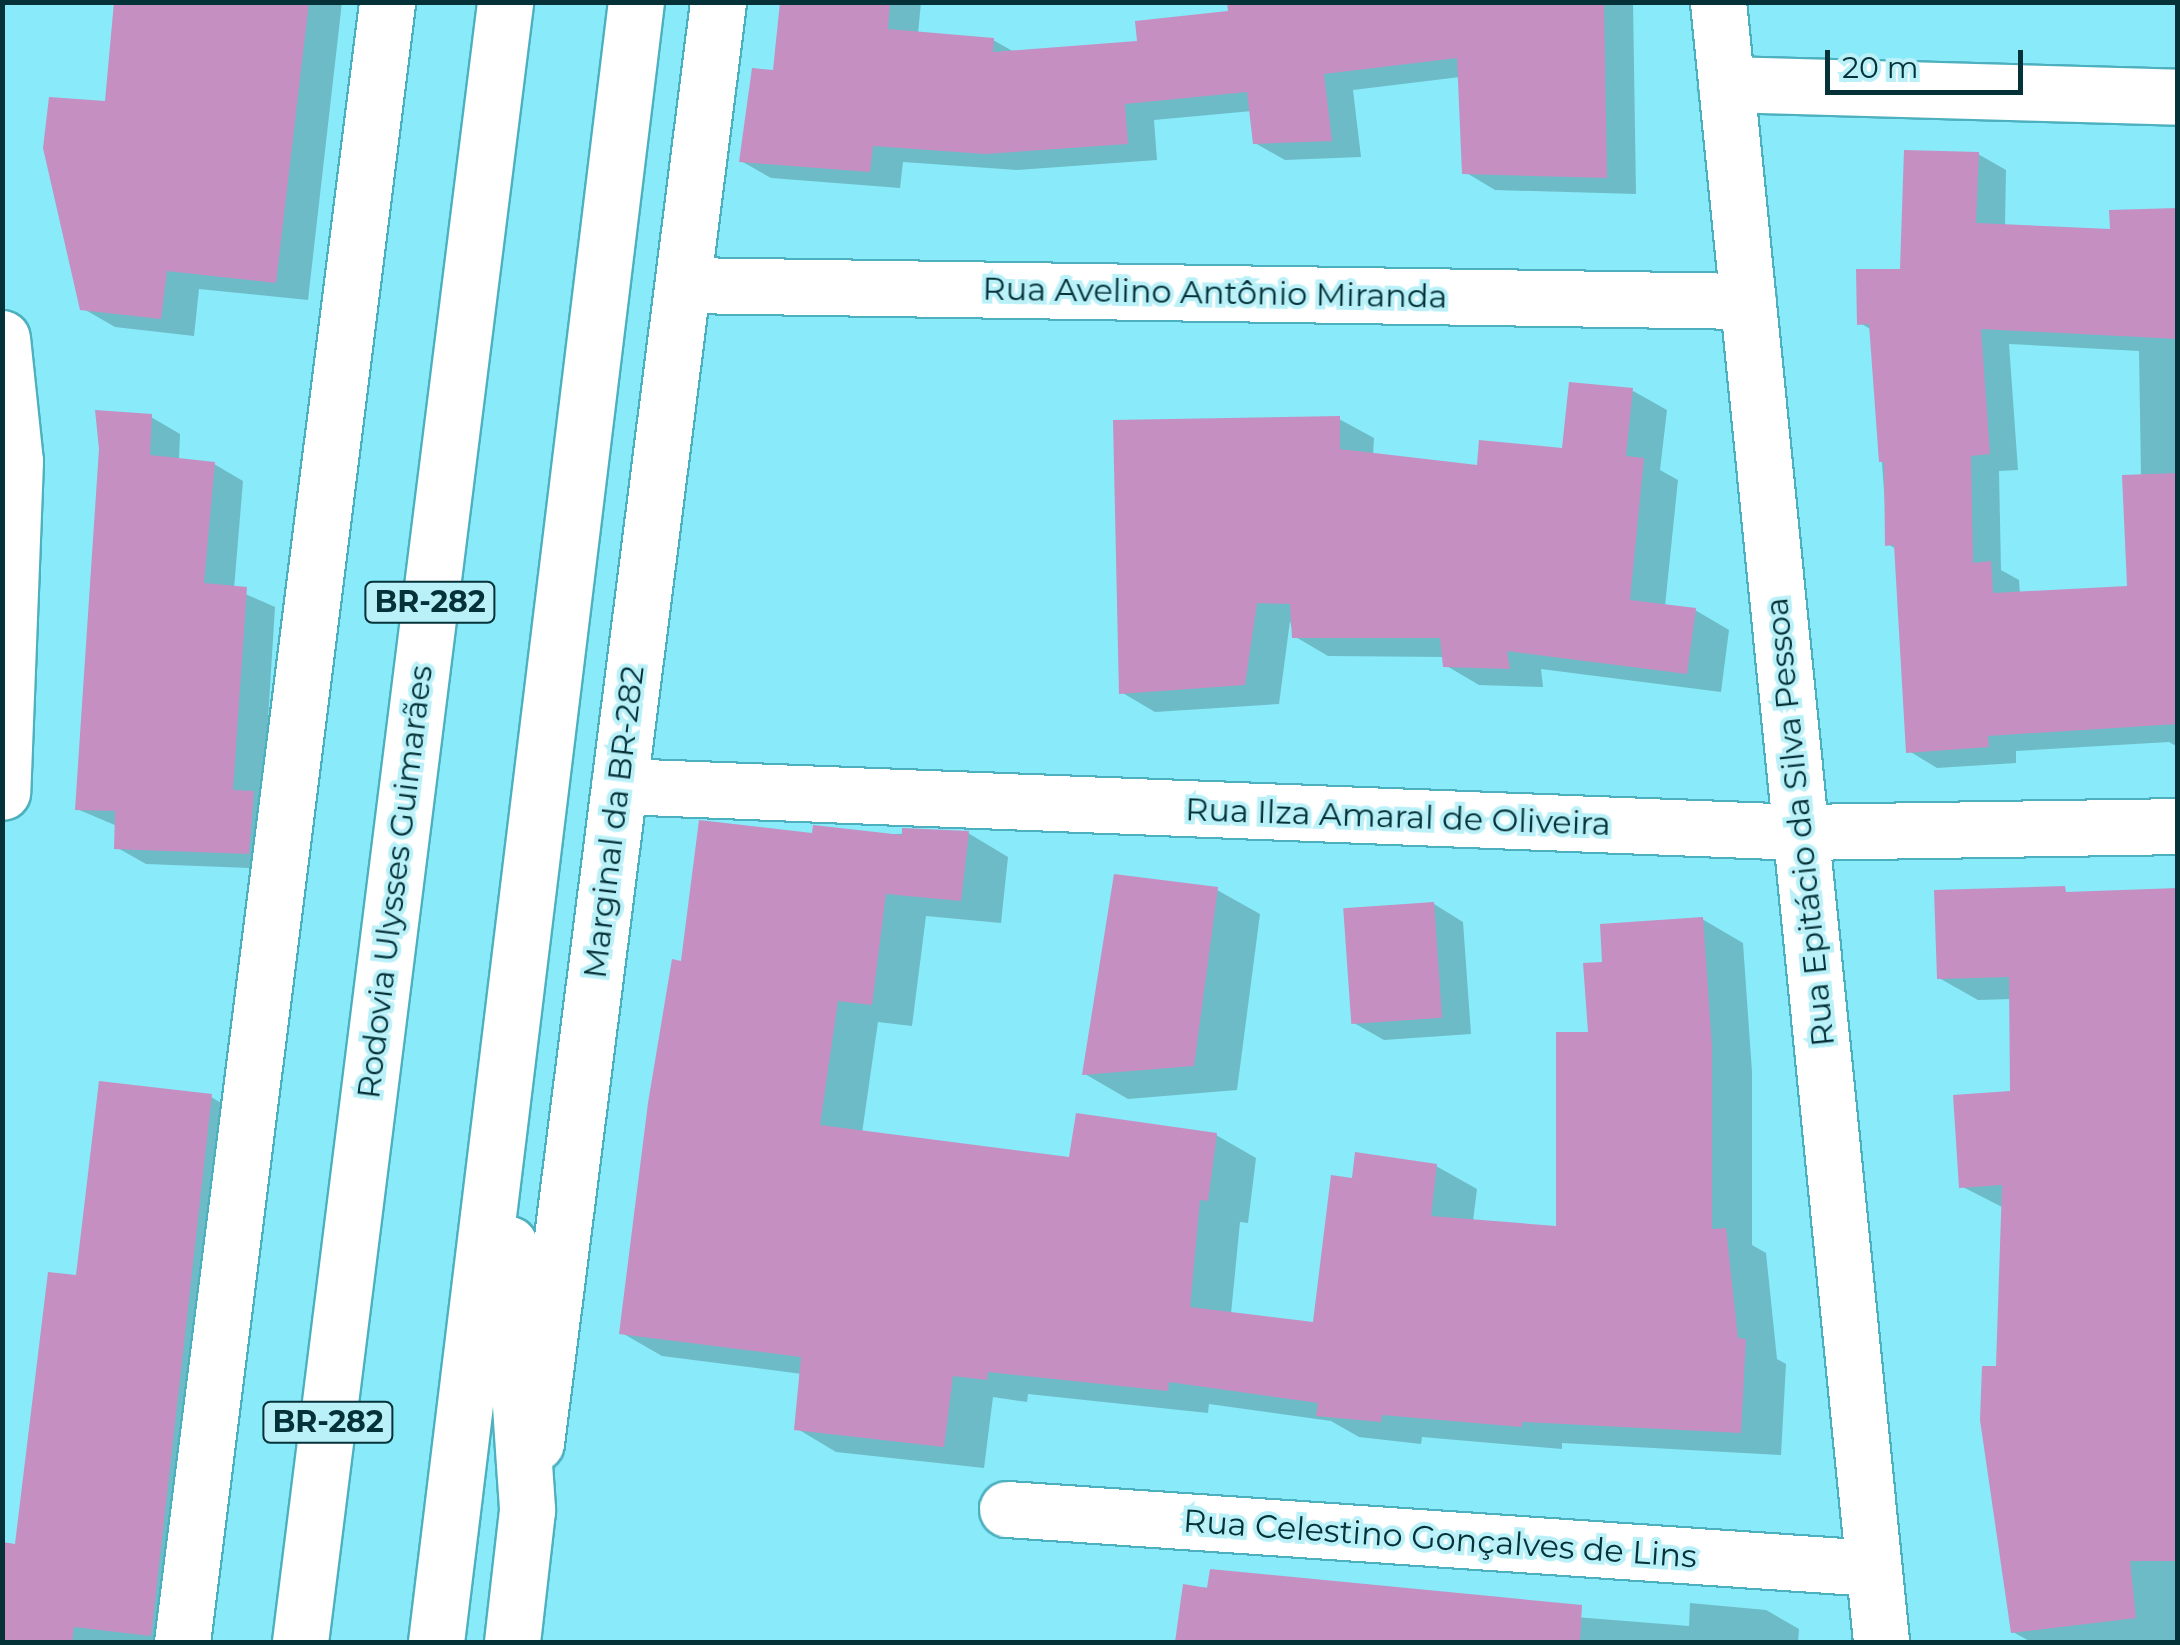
<!DOCTYPE html>
<meta charset="utf-8">
<style>
body{margin:0}
#map{position:relative;width:2180px;height:1645px;overflow:hidden;background:#89eaf9;font-family:Montserrat,sans-serif}
div>[style]{position:absolute}
[style*='--x']{left:calc(var(--x)*1px);top:calc(var(--y)*1px);width:calc(var(--w)*1px);rotate:calc(var(--a)*1deg)}
.shadow>*{inset:0;background:#0003}
.building>*{inset:0;background:#c58fc2;transform-origin:0 0}
.roads{filter:drop-shadow(2px 0 #4db0bf) drop-shadow(-2px 0 #4db0bf) drop-shadow(0 2px #4db0bf) drop-shadow(0 -2px #4db0bf)}
.minor>*{height:55px;margin:-27.5px;padding:0 27.5px;transform-origin:27.5px;border-radius:27.5px;background:#fff}
.tertiary>*{height:55px;margin:-27.5px;padding:0 27.5px;transform-origin:27.5px;border-radius:27.5px;background:#fff}
.secondary>*{height:55px;margin:-27.5px;padding:0 27.5px;transform-origin:27.5px;border-radius:27.5px;background:#fff}
.primary>*{height:55px;margin:-27.5px;padding:0 27.5px;transform-origin:27.5px;border-radius:27.5px;background:#fff}
.trunk>*{height:55px;margin:-27.5px;padding:0 27.5px;transform-origin:27.5px;border-radius:27.5px;background:#fff}
span{translate:-50% -50%;white-space:nowrap;text-align:center;line-height:1.15;-webkit-text-stroke:8px #baf1f9;paint-order:stroke}
.shield-label span{padding:2px 8px;background:#baf1f9;border:2px solid;border-radius:8px;-webkit-text-stroke-width:0}
.shield-label{font-size:30px;color:#053238;font-weight:700}
.street-label{font-size:32px;color:#053238}
.frame{position:absolute;inset:0;border:5px solid #053238;pointer-events:none}
.scale{position:absolute;left:1825px;top:50px;width:198px;height:45px;box-sizing:border-box;border:5px solid #053238;border-top:0;padding-left:12px;font-size:30px;line-height:35px;white-space:nowrap;color:#053238;-webkit-text-stroke:8px #baf1f9;paint-order:stroke}
</style>
<div id="map">
<div class="shadow">
<i style="clip-path:polygon(117px 2px,342px 2px,308px 300px,199px 289px,194px 336px,115px 327px,82px 308px)"></i>
<i style="clip-path:polygon(782px 2px,921px 2px,918px 34px,993px 40px,1016px 53px,1139px 43px,1231px 13px,1230px 2px,1633px 2px,1636px 194px,1495px 190px,1465px 172px,1460px 77px,1353px 90px,1361px 157px,1285px 160px,1255px 143px,1252px 111px,1154px 120px,1157px 160px,1017px 170px,903px 162px,900px 188px,771px 178px,741px 161px,776px 72px)"></i>
<i style="clip-path:polygon(evenodd,1978px 154px,2006px 170px,2005px 226px,2113px 232px,2178px 210px,2178px 747px,2169px 742px,2016px 751px,2016px 763px,1937px 768px,1909px 751px,1896px 549px,1888px 544px,1872px 330px,1860px 323px,1903px 271px,1978px 154px,2009px 344px,2139px 351px,2141px 477px,2129px 588px,2020px 594px,2019px 580px,2001px 570px,1999px 471px,2018px 470px,2009px 344px)"></i>
<i style="clip-path:polygon(1633px 391px,1667px 410px,1660px 470px,1678px 480px,1665px 606px,1695px 610px,1729px 630px,1721px 692px,1541px 669px,1543px 687px,1479px 685px,1445px 665px,1444px 657px,1328px 656px,1294px 636px,1290px 621px,1279px 704px,1155px 712px,1121px 692px,1339px 419px,1374px 438px,1373px 455px,1479px 468px,1564px 451px)"></i>
<i style="clip-path:polygon(151px 417px,180px 434px,179px 460px,214px 464px,243px 481px,234px 589px,275px 607px,263px 799px,278px 869px,146px 864px,116px 847px,117px 826px,77px 809px)"></i>
<i style="clip-path:polygon(968px 833px,1008px 857px,1001px 923px,926px 916px,912px 1026px,878px 1022px,862px 1133px,1072px 1160px,1216px 1135px,1256px 1158px,1248px 1223px,1240px 1222px,1231px 1314px,1315px 1324px,1354px 1181px,1436px 1166px,1477px 1189px,1473px 1221px,1558px 1228px,1605px 964px,1702px 919px,1743px 943px,1752px 1072px,1752px 1245px,1766px 1253px,1777px 1359px,1786px 1364px,1781px 1455px,1562px 1443px,1562px 1449px,1422px 1437px,1421px 1444px,1359px 1437px,1331px 1421px,1209px 1404px,1208px 1413px,1028px 1394px,1027px 1402px,993px 1397px,984px 1468px,836px 1452px,796px 1428px,802px 1374px,662px 1356px,622px 1333px,684px 963px,814px 835px)"></i>
<i style="clip-path:polygon(1217px 890px,1260px 914px,1237px 1090px,1128px 1099px,1085px 1074px)"></i>
<i style="clip-path:polygon(2178px 894px,2178px 1642px,2031px 1642px,2013px 1632px,1998px 1369px,2004px 1208px,1961px 1186px,2012px 1094px,2012px 999px,1978px 1000px,1939px 978px)"></i>
<i style="clip-path:polygon(1434px 904px,1463px 922px,1471px 1034px,1384px 1040px,1354px 1023px)"></i>
<i style="clip-path:polygon(211px 1097px,248px 1119px,190px 1642px,3px 1642px,17px 1547px,78px 1278px)"></i>
<i style="clip-path:polygon(1185px 1586px,1689px 1626px,1690px 1603px,1766px 1610px,1799px 1629px,1798px 1642px,1177px 1642px)"></i>
</div>
<div class="building">
<i style="clip-path:polygon(114px 2px,309px 2px,276px 283px,167px 271px,161px 319px,80px 310px,43px 148px,49px 97px,105px 101px)"></i>
<i style="clip-path:polygon(780px 2px,890px 2px,888px 29px,994px 38px,993px 52px,1137px 41px,1135px 21px,1228px 11px,1227px 2px,1604px 2px,1607px 178px,1462px 174px,1457px 58px,1324px 74px,1332px 141px,1253px 144px,1247px 92px,1125px 104px,1128px 144px,985px 154px,873px 146px,870px 172px,739px 162px,752px 68px,773px 70px)"></i>
<i style="clip-path:polygon(1904px 150px,1979px 152px,1976px 223px,2110px 229px,2109px 210px,2178px 208px,2178px 339px,1981px 329px,1990px 454px,1971px 456px,1973px 563px,1991px 561px,1993px 593px,2127px 586px,2122px 475px,2178px 473px,2178px 724px,1988px 736px,1989px 747px,1906px 753px,1894px 545px,1885px 546px,1884px 462px,1879px 462px,1869px 324px,1857px 325px,1856px 269px,1900px 269px)"></i>
<i style="clip-path:polygon(1569px 382px,1633px 388px,1626px 456px,1644px 458px,1630px 600px,1696px 608px,1687px 674px,1507px 651px,1510px 669px,1443px 667px,1440px 638px,1292px 638px,1290px 604px,1257px 603px,1245px 685px,1119px 694px,1113px 420px,1340px 416px,1340px 449px,1477px 465px,1479px 440px,1562px 448px)"></i>
<i style="clip-path:polygon(95px 410px,152px 414px,150px 455px,215px 462px,204px 583px,247px 587px,233px 790px,254px 791px,249px 854px,114px 849px,115px 811px,75px 810px,99px 449px)"></i>
<i style="clip-path:polygon(699px 820px,812px 833px,813px 825px,902px 835px,902px 828px,969px 831px,961px 901px,886px 894px,872px 1005px,838px 1001px,820px 1125px,1069px 1157px,1076px 1113px,1217px 1133px,1208px 1201px,1200px 1200px,1190px 1307px,1313px 1322px,1331px 1175px,1352px 1178px,1355px 1152px,1437px 1164px,1431px 1216px,1556px 1226px,1556px 1032px,1588px 1032px,1583px 963px,1602px 962px,1600px 924px,1703px 917px,1712px 1047px,1712px 1229px,1726px 1228px,1738px 1338px,1746px 1339px,1741px 1433px,1522px 1422px,1522px 1427px,1382px 1415px,1381px 1422px,1316px 1416px,1318px 1403px,1169px 1382px,1168px 1391px,988px 1372px,987px 1380px,953px 1376px,944px 1447px,794px 1430px,801px 1357px,619px 1334px,648px 1103px,672px 959px,681px 961px)"></i>
<i style="clip-path:polygon(1114px 874px,1218px 887px,1194px 1066px,1082px 1075px)"></i>
<i style="clip-path:polygon(2065px 886px,2066px 892px,2178px 888px,2178px 1561px,2130px 1561px,2136px 1618px,2011px 1633px,1980px 1420px,1982px 1366px,1996px 1366px,2002px 1185px,1959px 1188px,1953px 1095px,2010px 1091px,2009px 977px,1937px 979px,1934px 890px)"></i>
<i style="left:1434px;top:902px;width:116px;height:91px;rotate:86deg"></i>
<i style="clip-path:polygon(99px 1081px,212px 1094px,151px 1636px,74px 1627px,72px 1642px,2px 1642px,2px 1542px,15px 1544px,48px 1272px,76px 1275px)"></i>
<i style="clip-path:polygon(1210px 1569px,1582px 1605px,1580px 1642px,1175px 1642px,1183px 1584px,1207px 1588px)"></i>
</div>
<div class="roads">
<div class="minor">
<i style="--x:1726;--y:84;--w:452;--a:1.6"></i>
<i style="--x:683;--y:285;--w:1065;--a:0.86"></i>
<i style="--x:2;--y:338;--w:124;--a:84"></i>
<i style="--x:15;--y:461;--w:331;--a:92.2"></i>
<i style="--x:619;--y:786;--w:1183;--a:2.23"></i>
<i style="--x:1801;--y:832;--w:377;--a:-0.9"></i>
<i style="--x:1007;--y:1509;--w:868;--a:3.9"></i>
</div>
<div class="tertiary">
<i style="--x:1718;--y:2;--w:1648;--a:84.32"></i>
</div>
<div class="secondary">
<i style="--x:536;--y:1443;--w:1452;--a:-82.8"></i>
<i style="--x:182;--y:1642;--w:1653;--a:-82.87"></i>
</div>
<div class="primary">
<i style="--x:512;--y:1642;--w:133;--a:-83.5"></i>
</div>
<div class="trunk">
<i style="--x:509;--y:1244;--w:267;--a:86.1"></i>
<i style="--x:300;--y:1642;--w:1653;--a:-82.87"></i>
<i style="--x:436;--y:1642;--w:1652;--a:-83.05"></i>
</div>
</div>
<div class="shield-label">
<span style="left:430px;top:602px">BR-282</span>
<span style="left:328px;top:1422px">BR-282</span>
</div>
<div class="street-label">
<span style="left:1215px;top:293px;rotate:1deg">Rua Avelino Antônio Miranda</span>
<span style="left:1398px;top:817px;rotate:2deg">Rua Ilza Amaral de Oliveira</span>
<span style="left:614px;top:822px;rotate:-83deg">Marginal da BR-282</span>
<span style="left:1800px;top:822px;rotate:-96deg">Rua Epitácio da Silva Pessoa</span>
<span style="left:395px;top:882px;rotate:-83deg">Rodovia Ulysses Guimarães</span>
<span style="left:1440px;top:1539px;rotate:4deg">Rua Celestino Gonçalves de Lins</span>
</div>
<div class="frame"></div>
<div class="scale">20 m</div>
</div>
